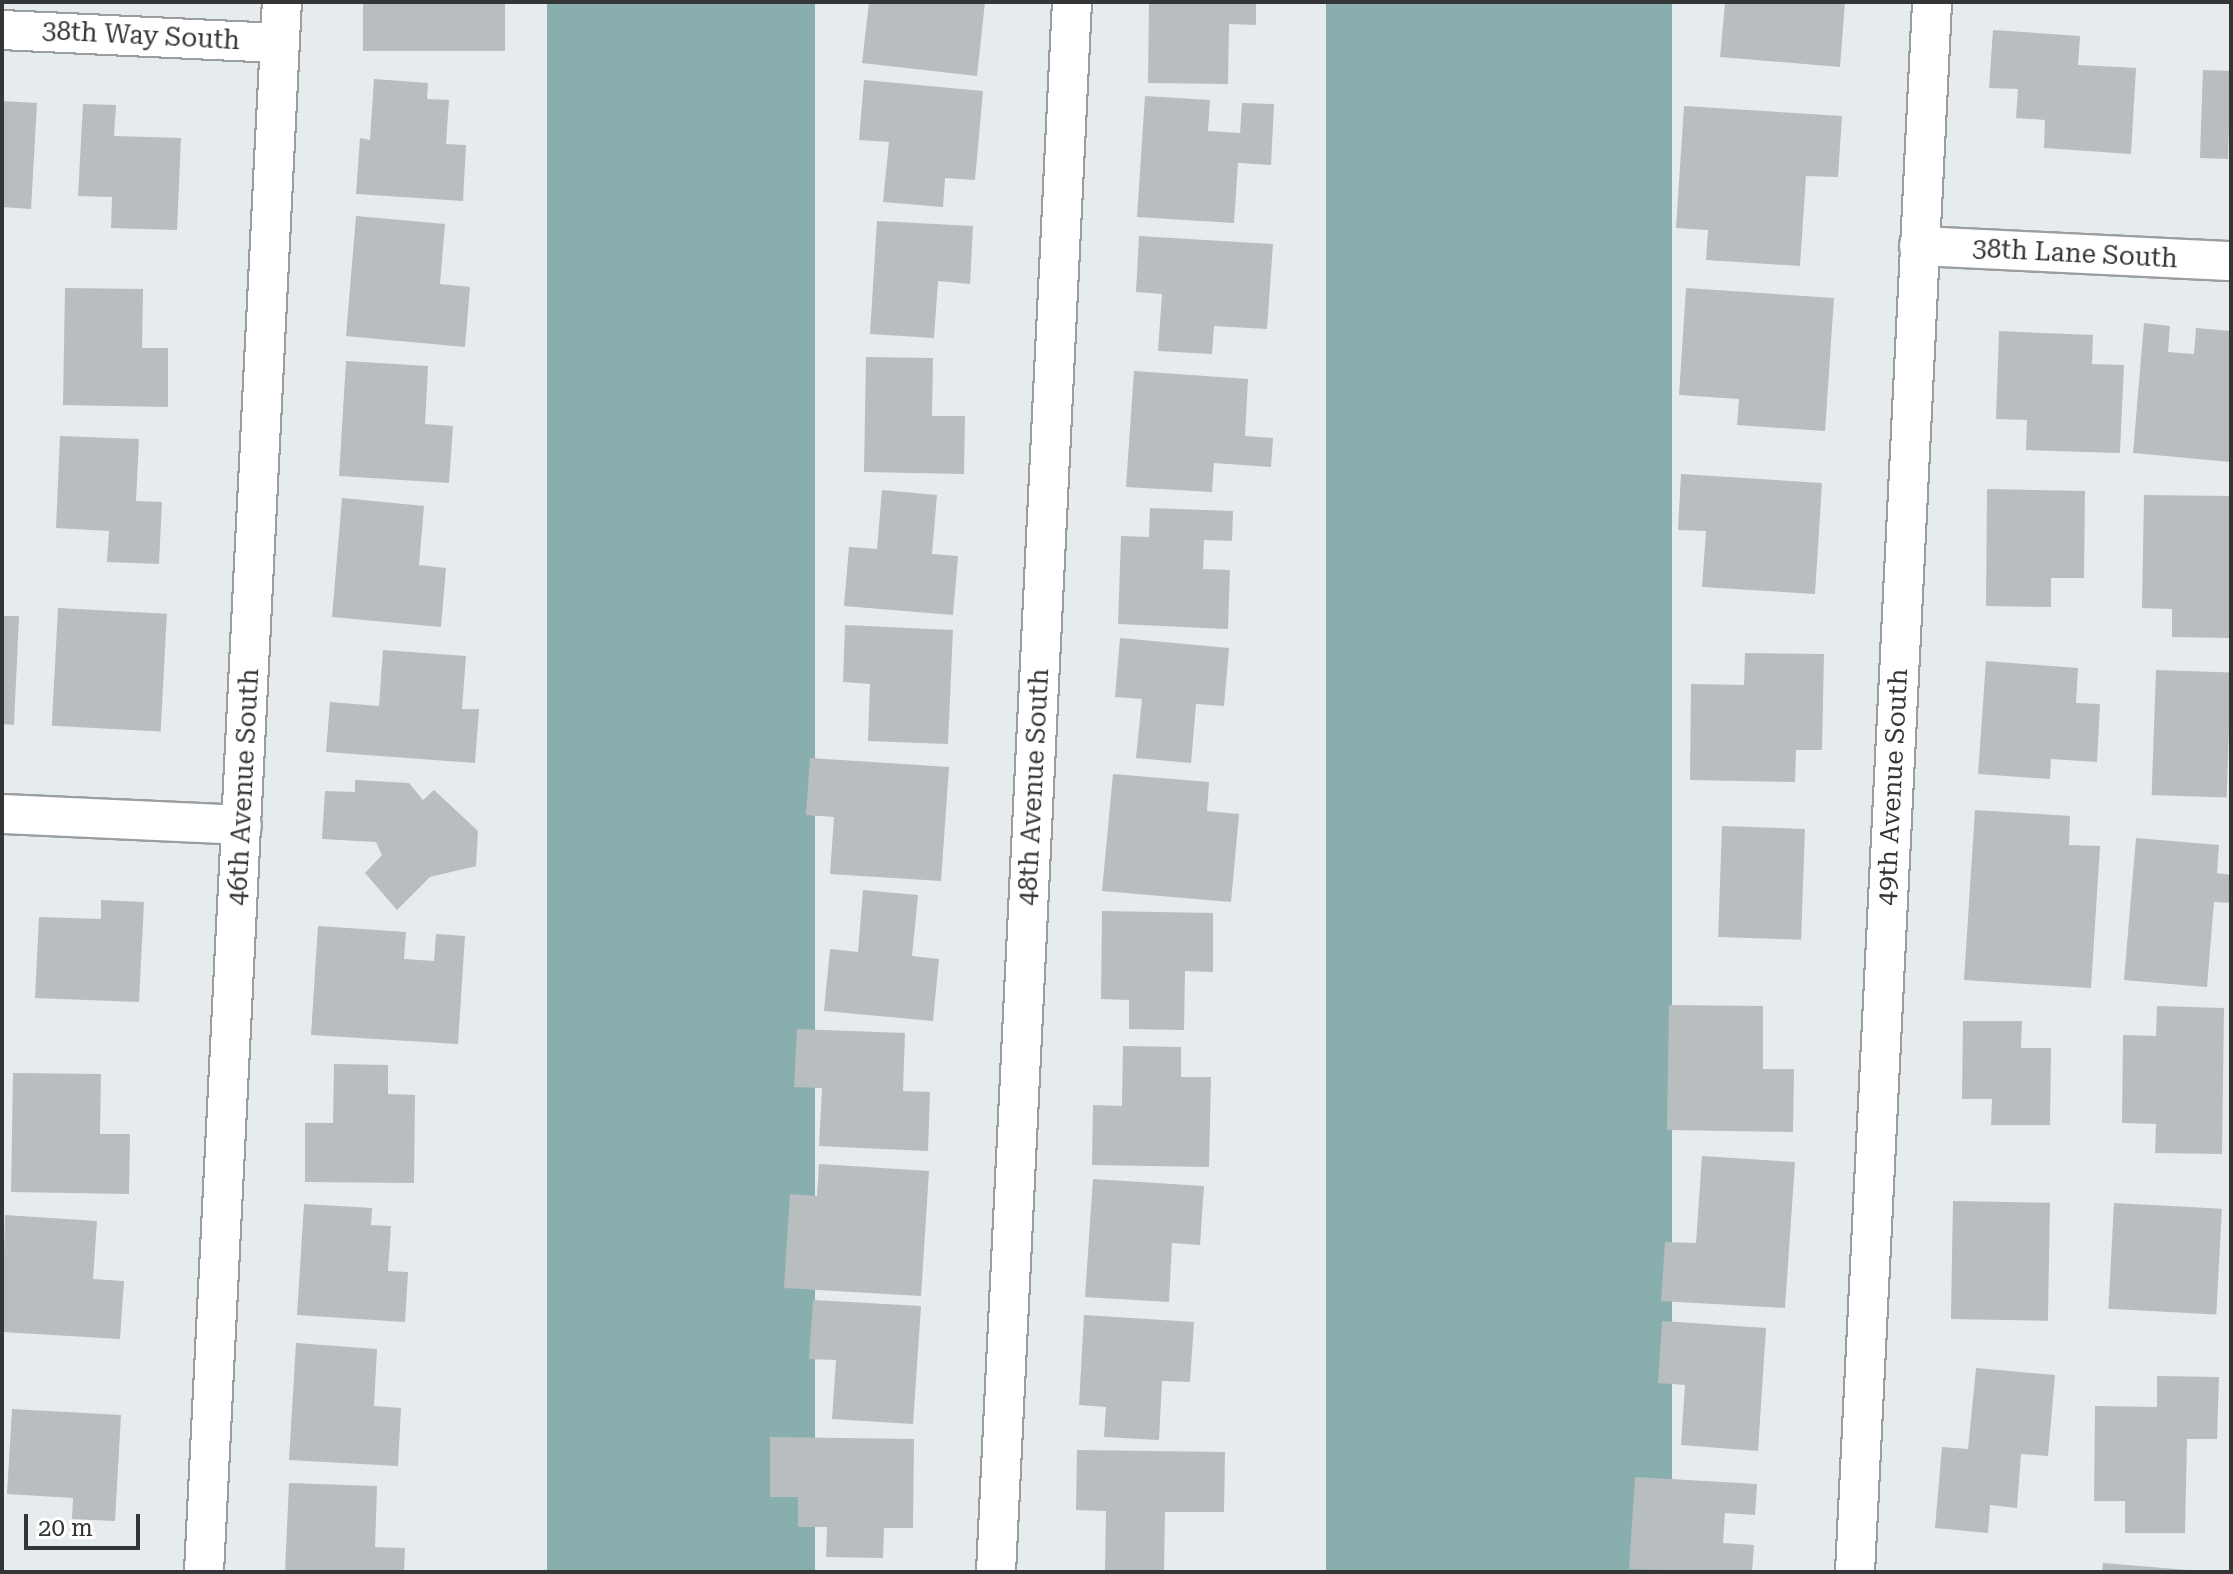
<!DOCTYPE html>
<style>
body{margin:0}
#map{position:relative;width:2233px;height:1574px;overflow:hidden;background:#e6ebee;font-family:"Roboto Serif",serif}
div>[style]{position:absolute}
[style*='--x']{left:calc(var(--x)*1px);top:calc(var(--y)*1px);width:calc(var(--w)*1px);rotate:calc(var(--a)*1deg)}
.water>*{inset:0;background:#88afad;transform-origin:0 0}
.building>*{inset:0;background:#b8bdbf;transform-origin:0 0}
.roads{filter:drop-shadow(2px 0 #9a9da1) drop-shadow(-2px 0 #9a9da1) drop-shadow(0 2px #9a9da1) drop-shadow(0 -2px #9a9da1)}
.minor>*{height:38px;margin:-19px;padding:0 19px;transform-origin:19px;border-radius:19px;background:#fff}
span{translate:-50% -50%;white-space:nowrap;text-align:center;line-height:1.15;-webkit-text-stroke:7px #fff;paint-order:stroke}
.street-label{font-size:26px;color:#333536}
.frame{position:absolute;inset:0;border:4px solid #333536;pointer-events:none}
.scale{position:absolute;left:24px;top:1514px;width:116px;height:36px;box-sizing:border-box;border:4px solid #333536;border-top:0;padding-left:10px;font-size:24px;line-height:28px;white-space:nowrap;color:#333536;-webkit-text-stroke:6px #fff;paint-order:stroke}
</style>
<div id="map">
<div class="water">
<i style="left:547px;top:2px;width:268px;height:1572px"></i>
<i style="left:1326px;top:2px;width:346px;height:1572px"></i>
</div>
<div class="building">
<i style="clip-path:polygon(869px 2px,985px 2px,977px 76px,862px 63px)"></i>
<i style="clip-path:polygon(1149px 2px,1256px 2px,1256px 25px,1229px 24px,1228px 84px,1148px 83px)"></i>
<i style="clip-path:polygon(1845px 2px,1840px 67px,1720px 57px,1725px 4px)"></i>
<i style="left:363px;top:4px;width:142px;height:47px"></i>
<i style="clip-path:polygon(1993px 30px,2080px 36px,2078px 65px,2136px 68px,2131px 154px,2044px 148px,2045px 120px,2016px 118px,2018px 89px,1989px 88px)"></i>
<i style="left:2203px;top:70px;width:28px;height:88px;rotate:2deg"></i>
<i style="clip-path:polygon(374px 79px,428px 83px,427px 99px,449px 100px,446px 144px,466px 145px,463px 201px,356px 194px,360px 138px,370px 140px)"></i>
<i style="clip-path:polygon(864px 80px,983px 91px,975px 180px,945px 178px,943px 207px,883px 202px,889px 142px,859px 140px)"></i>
<i style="clip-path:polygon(1145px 96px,1210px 100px,1208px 131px,1240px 133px,1242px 103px,1274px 104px,1271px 165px,1238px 163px,1234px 223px,1137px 217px)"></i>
<i style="clip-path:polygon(2px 101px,37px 103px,31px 209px,2px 207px)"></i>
<i style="clip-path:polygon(83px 104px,116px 105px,114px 136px,181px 138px,177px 230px,111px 228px,112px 197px,78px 196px)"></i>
<i style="clip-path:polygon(1684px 106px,1842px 116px,1838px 177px,1806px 176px,1800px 266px,1706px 260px,1708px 230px,1676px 228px)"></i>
<i style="clip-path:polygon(356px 216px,445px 224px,440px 284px,470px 287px,465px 347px,346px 336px)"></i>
<i style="clip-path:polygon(877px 221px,973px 226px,970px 284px,938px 281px,934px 338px,870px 334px)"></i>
<i style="clip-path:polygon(1139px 236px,1273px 244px,1267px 329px,1214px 326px,1212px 354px,1158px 351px,1162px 294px,1136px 292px)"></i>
<i style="clip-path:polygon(65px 288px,143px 289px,142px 348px,168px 348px,168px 407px,63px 405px)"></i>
<i style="clip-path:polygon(1686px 288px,1834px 298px,1825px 431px,1737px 425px,1739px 399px,1679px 395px)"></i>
<i style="clip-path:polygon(2144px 323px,2170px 326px,2168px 352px,2194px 354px,2196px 328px,2231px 331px,2231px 462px,2133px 453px)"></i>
<i style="clip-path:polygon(1999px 331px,2093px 335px,2092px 364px,2124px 365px,2120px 453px,2026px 450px,2027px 420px,1996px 419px)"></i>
<i style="clip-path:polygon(866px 357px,933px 358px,932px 416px,965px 416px,964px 474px,864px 472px)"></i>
<i style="clip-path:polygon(346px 361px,428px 366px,425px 424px,453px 426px,449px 483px,339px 476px)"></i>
<i style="clip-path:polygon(1134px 371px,1248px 379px,1245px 436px,1273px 438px,1271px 467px,1214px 463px,1212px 492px,1126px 487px)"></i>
<i style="clip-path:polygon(60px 436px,139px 439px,136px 501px,162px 502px,159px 564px,107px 562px,109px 531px,56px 528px)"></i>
<i style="clip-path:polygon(1681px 474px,1822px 483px,1815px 594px,1702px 587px,1706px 531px,1678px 530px)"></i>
<i style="clip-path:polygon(1987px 489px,2085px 491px,2084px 578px,2051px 578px,2051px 607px,1986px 606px)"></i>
<i style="clip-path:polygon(882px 490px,937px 495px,932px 554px,958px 556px,953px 615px,844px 606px,849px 547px,877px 549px)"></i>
<i style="clip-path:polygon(2144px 495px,2231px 496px,2230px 638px,2172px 637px,2172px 609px,2142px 608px)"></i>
<i style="clip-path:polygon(342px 498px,424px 506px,419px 565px,446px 568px,441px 627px,332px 617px)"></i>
<i style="clip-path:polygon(1150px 508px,1233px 511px,1232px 541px,1204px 540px,1203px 569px,1230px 570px,1228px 629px,1118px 624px,1121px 536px,1149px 537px)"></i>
<i style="left:58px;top:608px;width:109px;height:118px;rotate:3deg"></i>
<i style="clip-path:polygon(2px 616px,19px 616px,14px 725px,2px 724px)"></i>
<i style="clip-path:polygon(845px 625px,953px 630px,948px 744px,868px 741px,870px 684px,843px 682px)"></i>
<i style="clip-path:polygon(1120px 638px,1229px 648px,1224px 706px,1196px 704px,1191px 763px,1136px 758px,1142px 699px,1115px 697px)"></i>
<i style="clip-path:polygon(383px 650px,466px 656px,462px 709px,479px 709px,475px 763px,326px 752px,330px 702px,379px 706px)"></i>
<i style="clip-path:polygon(1745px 653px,1824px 654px,1822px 750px,1796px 750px,1795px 782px,1690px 780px,1691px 684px,1744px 685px)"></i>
<i style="clip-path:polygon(1986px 661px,2078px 668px,2076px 703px,2100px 704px,2097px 762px,2051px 759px,2050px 779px,1978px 774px)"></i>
<i style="left:2156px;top:670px;width:75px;height:125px;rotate:2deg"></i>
<i style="clip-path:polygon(810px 758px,949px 767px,941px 881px,830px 874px,834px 817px,806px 815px)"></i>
<i style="clip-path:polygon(1113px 774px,1209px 782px,1207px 811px,1239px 814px,1231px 902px,1102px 891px)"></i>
<i style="clip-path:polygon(355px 780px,409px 783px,423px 800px,434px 790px,478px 831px,476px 866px,430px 877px,397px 910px,365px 873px,382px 855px,376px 842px,322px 839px,325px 791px,355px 792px)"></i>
<i style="clip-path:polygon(1975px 810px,2070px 816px,2069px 845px,2100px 846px,2091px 988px,1964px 980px)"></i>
<i style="left:1722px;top:826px;width:83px;height:111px;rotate:2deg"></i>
<i style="clip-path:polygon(2136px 838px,2219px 845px,2217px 873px,2231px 875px,2231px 903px,2214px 902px,2207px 987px,2124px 980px)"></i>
<i style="clip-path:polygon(863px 890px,918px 895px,912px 956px,939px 959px,933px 1021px,824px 1011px,830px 949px,858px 952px)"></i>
<i style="clip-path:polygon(101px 900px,144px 902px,139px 1002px,35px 998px,39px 917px,101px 919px)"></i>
<i style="clip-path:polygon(1102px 911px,1213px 913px,1213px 972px,1185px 971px,1184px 1030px,1129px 1029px,1129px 1000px,1101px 999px)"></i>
<i style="clip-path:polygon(318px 926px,406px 932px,404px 959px,434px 961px,436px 934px,465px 936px,458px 1044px,311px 1035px)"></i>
<i style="clip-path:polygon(1669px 1005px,1763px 1006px,1763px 1069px,1794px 1069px,1793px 1132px,1667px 1130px)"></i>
<i style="clip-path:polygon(2157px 1006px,2224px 1008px,2222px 1154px,2155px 1153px,2156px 1124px,2122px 1123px,2123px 1035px,2156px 1036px)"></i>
<i style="clip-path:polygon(1963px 1021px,2022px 1021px,2021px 1048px,2051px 1048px,2050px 1125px,1991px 1125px,1992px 1099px,1962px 1099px)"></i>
<i style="clip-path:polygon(797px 1029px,905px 1033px,903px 1091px,930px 1092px,928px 1151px,819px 1146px,822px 1088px,794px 1087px)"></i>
<i style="clip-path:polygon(1123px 1046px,1181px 1047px,1181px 1077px,1211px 1077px,1209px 1167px,1092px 1165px,1093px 1105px,1122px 1106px)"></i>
<i style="clip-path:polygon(334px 1064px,388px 1065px,388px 1094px,415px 1095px,414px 1183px,305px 1182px,305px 1123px,333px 1123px)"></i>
<i style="clip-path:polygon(13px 1073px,101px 1074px,100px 1134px,130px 1134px,129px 1194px,11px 1192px)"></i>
<i style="clip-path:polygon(1702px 1156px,1795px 1162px,1785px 1308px,1661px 1301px,1665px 1242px,1696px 1243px)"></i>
<i style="clip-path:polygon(819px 1164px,929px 1171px,921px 1296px,784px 1288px,790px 1194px,817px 1196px)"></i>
<i style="clip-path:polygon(1093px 1179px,1204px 1186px,1200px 1245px,1172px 1243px,1169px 1302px,1085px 1297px)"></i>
<i style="left:1953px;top:1201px;width:97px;height:118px;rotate:1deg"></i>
<i style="left:2114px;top:1203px;width:108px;height:106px;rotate:3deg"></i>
<i style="clip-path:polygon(304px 1204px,372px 1208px,371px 1225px,391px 1226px,388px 1271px,408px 1272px,405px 1322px,297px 1315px)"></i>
<i style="clip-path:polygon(5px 1215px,97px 1221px,93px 1279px,124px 1281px,120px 1339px,2px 1332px)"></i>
<i style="clip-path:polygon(813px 1300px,921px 1306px,913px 1424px,832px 1419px,836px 1360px,809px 1359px)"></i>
<i style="clip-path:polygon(1084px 1315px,1194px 1322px,1190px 1382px,1162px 1381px,1159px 1440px,1104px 1437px,1106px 1407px,1079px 1405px)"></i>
<i style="clip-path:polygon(1662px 1321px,1766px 1328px,1758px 1451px,1681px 1445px,1685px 1385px,1658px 1383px)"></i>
<i style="clip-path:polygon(296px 1343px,377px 1349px,374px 1406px,401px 1408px,398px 1466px,289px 1460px)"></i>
<i style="clip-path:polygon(1976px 1368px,2055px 1375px,2048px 1456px,2021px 1454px,2017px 1508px,1990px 1505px,1988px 1533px,1935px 1528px,1942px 1447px,1968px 1449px)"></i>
<i style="clip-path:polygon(2157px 1376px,2219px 1377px,2217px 1439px,2187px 1439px,2185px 1533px,2125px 1533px,2125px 1501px,2094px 1501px,2095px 1406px,2157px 1407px)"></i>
<i style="clip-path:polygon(12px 1409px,121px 1415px,115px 1521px,72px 1519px,73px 1498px,7px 1494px)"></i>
<i style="clip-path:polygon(770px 1437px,914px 1439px,913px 1528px,884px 1528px,883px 1558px,826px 1557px,827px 1527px,798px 1527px,798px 1497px,770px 1497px)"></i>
<i style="clip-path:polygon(1077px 1450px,1225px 1452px,1224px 1512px,1165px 1512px,1164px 1571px,1105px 1571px,1106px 1511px,1076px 1510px)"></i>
<i style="clip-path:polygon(1635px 1477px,1757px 1484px,1755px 1515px,1725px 1513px,1723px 1543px,1754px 1545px,1752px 1572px,1629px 1569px)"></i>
<i style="clip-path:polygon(289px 1483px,377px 1486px,375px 1547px,405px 1548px,404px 1572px,285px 1572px)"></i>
<i style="clip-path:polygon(2103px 1563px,2188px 1570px,2188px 1572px,2102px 1572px)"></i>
</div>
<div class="roads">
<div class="minor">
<i style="--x:2;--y:30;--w:278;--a:2.7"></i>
<i style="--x:1919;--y:246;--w:312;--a:2.8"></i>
<i style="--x:2;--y:814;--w:240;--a:2.6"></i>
<i style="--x:204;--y:1572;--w:1572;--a:-87.16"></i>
<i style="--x:996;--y:1572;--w:1572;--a:-87.23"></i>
<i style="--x:1855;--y:1572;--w:1572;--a:-87.19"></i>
</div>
</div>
<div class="street-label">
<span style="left:141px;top:36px;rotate:3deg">38th Way South</span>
<span style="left:2075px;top:254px;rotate:3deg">38th Lane South</span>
<span style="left:244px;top:787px;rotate:-87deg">46th Avenue South</span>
<span style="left:1034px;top:787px;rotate:-87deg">48th Avenue South</span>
<span style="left:1893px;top:787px;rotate:-87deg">49th Avenue South</span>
</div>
<div class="frame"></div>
<div class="scale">20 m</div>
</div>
